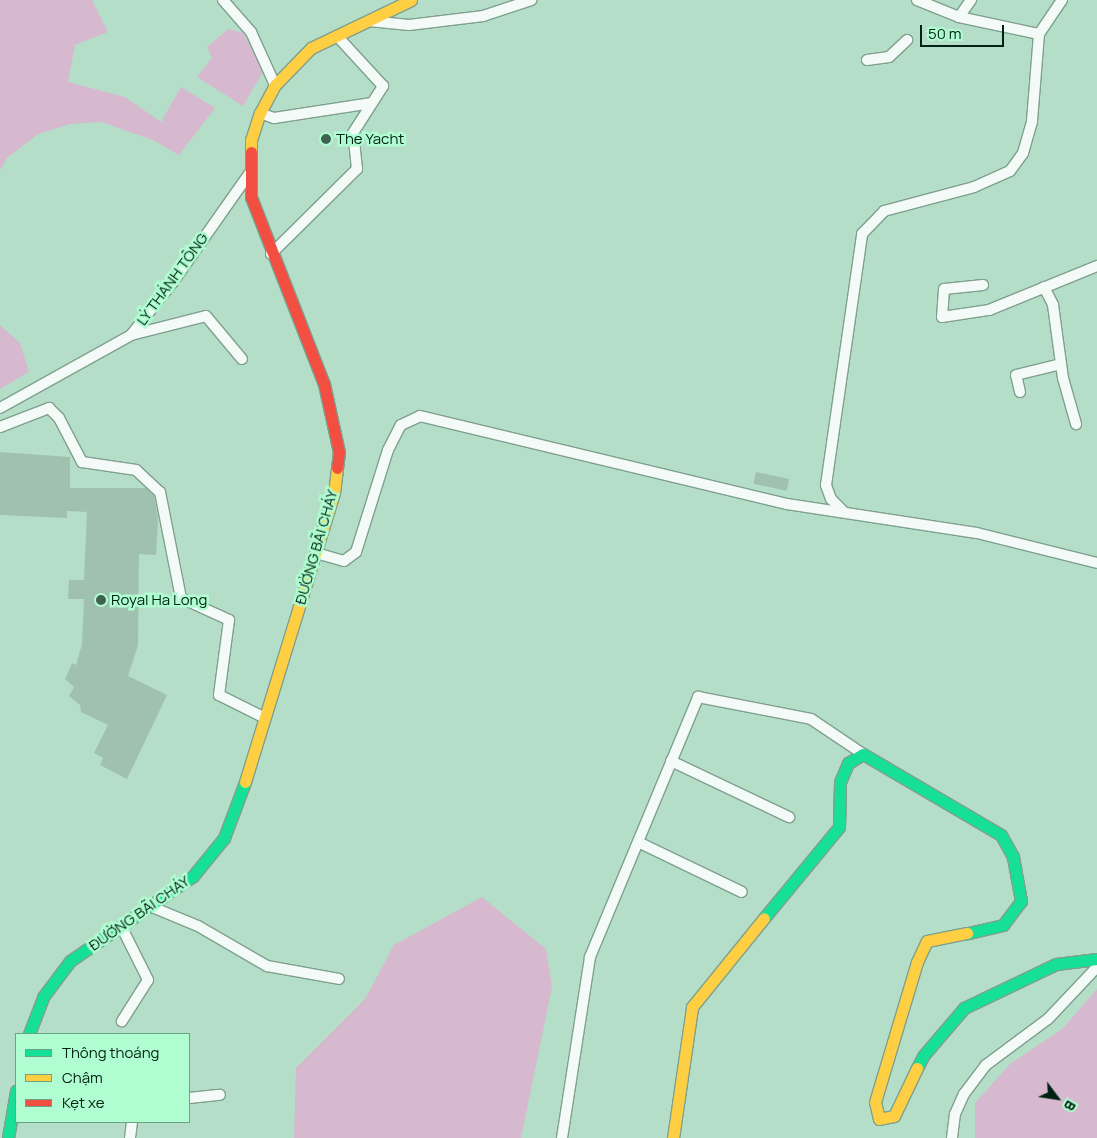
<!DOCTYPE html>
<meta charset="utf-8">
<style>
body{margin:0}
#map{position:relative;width:1097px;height:1138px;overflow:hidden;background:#b4dec7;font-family:Manrope,sans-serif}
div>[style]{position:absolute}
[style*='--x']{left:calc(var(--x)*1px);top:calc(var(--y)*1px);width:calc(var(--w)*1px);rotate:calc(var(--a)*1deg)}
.green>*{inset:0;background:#d6b9cf}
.building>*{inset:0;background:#a0c1af;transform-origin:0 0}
.roads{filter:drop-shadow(1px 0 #7fa08e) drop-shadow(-1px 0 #7fa08e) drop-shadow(0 1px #7fa08e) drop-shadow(0 -1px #7fa08e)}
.street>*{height:10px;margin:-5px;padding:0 5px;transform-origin:5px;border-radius:5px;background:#f4faf7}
.fast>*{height:11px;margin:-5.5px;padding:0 5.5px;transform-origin:5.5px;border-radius:5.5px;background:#16e098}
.slow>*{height:11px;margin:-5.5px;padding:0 5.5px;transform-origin:5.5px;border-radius:5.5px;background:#ffcf43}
.jam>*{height:11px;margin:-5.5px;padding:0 5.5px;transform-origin:5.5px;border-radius:5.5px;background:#f24e42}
.dots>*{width:14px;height:14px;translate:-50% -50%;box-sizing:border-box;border:2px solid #affdd1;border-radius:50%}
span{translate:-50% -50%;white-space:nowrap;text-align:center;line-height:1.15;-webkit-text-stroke:5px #affdd1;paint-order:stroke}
.poi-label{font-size:15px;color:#012112}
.left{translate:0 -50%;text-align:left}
.street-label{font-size:15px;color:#012112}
.legend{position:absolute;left:15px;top:1033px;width:175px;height:90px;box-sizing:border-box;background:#affdd1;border:1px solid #69a585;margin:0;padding:6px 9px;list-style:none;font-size:15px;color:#012112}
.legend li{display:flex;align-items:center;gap:10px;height:25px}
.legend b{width:25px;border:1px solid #69a585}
.north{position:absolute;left:1032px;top:1073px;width:50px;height:50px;-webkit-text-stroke:4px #affdd1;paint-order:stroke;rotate:121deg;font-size:14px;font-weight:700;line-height:20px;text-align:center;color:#012112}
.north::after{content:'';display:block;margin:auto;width:18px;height:22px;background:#012112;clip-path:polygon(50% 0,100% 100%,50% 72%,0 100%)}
.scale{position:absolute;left:920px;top:25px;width:84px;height:22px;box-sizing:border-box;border:2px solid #012112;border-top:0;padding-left:6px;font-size:15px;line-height:18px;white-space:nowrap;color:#012112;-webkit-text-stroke:4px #affdd1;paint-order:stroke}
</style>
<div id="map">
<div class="green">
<i style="clip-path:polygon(0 0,92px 0,108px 32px,75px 45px,68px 82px,125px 97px,161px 122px,181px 87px,215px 108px,179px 155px,153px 140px,101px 122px,70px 124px,38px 134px,7px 158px,0 170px)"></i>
<i style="clip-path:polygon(228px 29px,243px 33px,264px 70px,243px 106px,197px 77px,212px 58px,207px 47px)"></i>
<i style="clip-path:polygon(0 325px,20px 343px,29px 372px,0 389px)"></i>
<i style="clip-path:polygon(482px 897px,546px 949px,552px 987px,521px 1138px,294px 1138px,296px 1068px,365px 999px,394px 945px)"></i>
<i style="clip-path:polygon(1097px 989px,1097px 1138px,975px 1138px,975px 1103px,1010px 1064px,1062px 1029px)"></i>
</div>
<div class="building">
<i style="clip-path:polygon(0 452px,70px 457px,70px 488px,146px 488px,154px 496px,158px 518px,156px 555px,139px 554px,138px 645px,128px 676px,167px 695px,127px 779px,100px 765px,103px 758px,94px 753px,108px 725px,81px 712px,80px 705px,69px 696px,74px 687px,65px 679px,72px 663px,76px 665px,82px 644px,84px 599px,68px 599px,69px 580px,84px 580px,87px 512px,67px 511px,67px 518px,0 515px)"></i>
<i style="left:756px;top:472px;width:34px;height:12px;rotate:12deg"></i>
</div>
<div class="roads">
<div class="street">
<i style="--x:223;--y:0;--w:43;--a:48.8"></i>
<i style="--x:251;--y:32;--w:58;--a:65.6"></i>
<i style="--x:917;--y:0;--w:45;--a:22"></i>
<i style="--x:959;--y:17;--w:82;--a:12"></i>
<i style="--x:959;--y:17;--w:21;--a:-55"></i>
<i style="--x:369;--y:21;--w:40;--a:5.7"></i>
<i style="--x:409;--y:25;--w:75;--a:-6.9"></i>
<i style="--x:483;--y:16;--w:51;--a:-18.4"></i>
<i style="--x:867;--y:60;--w:22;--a:-8"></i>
<i style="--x:889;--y:57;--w:25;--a:-43"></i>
<i style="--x:260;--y:113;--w:15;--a:20"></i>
<i style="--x:274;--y:118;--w:99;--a:-8.7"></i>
<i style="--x:271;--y:254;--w:121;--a:-44.7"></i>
<i style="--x:357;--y:169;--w:36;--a:-96"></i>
<i style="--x:353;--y:133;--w:56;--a:-57.4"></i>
<i style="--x:383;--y:86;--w:68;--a:-132.6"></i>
<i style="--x:983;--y:285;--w:39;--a:174"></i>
<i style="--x:944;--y:289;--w:28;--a:94"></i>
<i style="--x:942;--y:317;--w:48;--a:-8.5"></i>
<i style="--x:989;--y:310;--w:117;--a:-22.2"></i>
<i style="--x:1044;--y:287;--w:20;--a:63"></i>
<i style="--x:1053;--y:305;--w:74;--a:82.2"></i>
<i style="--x:1063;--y:378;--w:48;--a:74.2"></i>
<i style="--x:131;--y:335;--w:77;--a:-14.2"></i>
<i style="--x:206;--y:316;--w:56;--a:50.1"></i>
<i style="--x:1020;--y:392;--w:17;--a:-103"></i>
<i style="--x:1016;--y:375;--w:46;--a:-13.7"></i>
<i style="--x:0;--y:408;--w:150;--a:-29.1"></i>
<i style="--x:131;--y:335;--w:68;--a:-51.6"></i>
<i style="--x:173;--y:282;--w:132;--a:-54.9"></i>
<i style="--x:0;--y:427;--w:53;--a:-21.2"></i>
<i style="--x:49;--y:408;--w:14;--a:45"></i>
<i style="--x:59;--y:418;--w:50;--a:62.4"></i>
<i style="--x:82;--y:462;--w:55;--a:8.4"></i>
<i style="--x:136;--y:470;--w:33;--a:43"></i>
<i style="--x:160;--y:492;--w:108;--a:78.8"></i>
<i style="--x:181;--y:598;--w:53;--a:24.6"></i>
<i style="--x:229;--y:620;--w:76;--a:97.6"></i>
<i style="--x:219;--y:695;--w:51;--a:26.6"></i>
<i style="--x:844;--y:512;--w:18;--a:-135"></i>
<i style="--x:831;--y:499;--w:15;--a:-110"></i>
<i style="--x:826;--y:485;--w:254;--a:-81.8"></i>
<i style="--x:862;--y:234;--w:32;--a:-46"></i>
<i style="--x:884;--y:211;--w:93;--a:-14.9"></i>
<i style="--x:974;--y:187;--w:39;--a:-24"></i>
<i style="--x:1010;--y:171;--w:22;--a:-54"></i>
<i style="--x:1023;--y:153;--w:33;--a:-74"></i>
<i style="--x:1032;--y:121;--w:87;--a:-85.4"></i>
<i style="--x:1039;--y:34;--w:41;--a:-55.9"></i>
<i style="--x:316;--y:553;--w:29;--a:16"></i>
<i style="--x:344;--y:561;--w:15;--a:-37"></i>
<i style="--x:356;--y:552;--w:107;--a:-72.6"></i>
<i style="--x:388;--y:450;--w:28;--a:-63"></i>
<i style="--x:401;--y:425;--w:21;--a:-25"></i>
<i style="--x:420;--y:416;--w:377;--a:13.5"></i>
<i style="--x:787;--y:504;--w:192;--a:8.7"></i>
<i style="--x:977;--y:533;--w:124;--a:14"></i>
<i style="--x:671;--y:761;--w:131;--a:25.4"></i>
<i style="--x:638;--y:842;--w:115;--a:25.7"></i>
<i style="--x:152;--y:907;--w:50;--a:22.4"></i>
<i style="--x:198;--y:926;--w:80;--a:30.1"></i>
<i style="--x:267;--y:966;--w:73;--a:10.2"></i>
<i style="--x:122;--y:928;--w:58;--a:63.4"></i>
<i style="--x:148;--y:980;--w:49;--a:122.4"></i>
<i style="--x:189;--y:1098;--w:31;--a:-6"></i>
<i style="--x:130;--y:1138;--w:16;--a:-83"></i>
<i style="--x:562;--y:1138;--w:183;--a:-81.2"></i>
<i style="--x:590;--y:957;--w:282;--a:-67.4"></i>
<i style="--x:698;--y:697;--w:115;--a:11"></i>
<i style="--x:811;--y:719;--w:63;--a:33.9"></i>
<i style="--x:952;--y:1138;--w:24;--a:-83"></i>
<i style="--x:955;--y:1114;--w:22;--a:-66"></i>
<i style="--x:964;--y:1094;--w:36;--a:-53"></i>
<i style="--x:986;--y:1065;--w:77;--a:-36.6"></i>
<i style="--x:1048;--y:1019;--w:71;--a:-46.7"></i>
</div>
<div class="fast">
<i style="--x:764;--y:918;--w:118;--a:-50.5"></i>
<i style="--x:839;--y:827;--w:45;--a:-88.7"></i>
<i style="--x:840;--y:782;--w:21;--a:-67"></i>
<i style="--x:848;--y:763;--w:17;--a:-31"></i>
<i style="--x:863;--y:754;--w:160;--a:30.4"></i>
<i style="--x:1001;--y:835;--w:25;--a:61"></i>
<i style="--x:1013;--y:857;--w:45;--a:79.7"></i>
<i style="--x:1021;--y:901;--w:30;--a:127"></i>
<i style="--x:1003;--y:925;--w:37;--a:167"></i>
<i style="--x:29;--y:1034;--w:40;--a:-69"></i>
<i style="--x:43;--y:997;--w:45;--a:-53.1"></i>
<i style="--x:70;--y:961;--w:150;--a:-34.6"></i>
<i style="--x:193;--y:876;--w:49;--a:-50.8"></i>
<i style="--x:224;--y:838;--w:60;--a:-69.4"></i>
<i style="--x:917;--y:1068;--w:13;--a:-63"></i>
<i style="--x:923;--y:1056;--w:63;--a:-49.5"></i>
<i style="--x:964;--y:1008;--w:102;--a:-25.6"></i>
<i style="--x:1056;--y:964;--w:41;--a:-7"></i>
<i style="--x:8;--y:1138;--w:48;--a:-80.3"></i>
</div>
<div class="slow">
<i style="--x:251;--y:152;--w:12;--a:-90"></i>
<i style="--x:251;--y:140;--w:28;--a:-72"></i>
<i style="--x:260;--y:113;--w:32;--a:-62"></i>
<i style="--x:275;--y:85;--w:52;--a:-45.8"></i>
<i style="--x:311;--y:48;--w:111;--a:-25.6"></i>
<i style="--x:245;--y:782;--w:302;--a:-72.9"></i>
<i style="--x:334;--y:493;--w:25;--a:-83"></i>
<i style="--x:917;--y:1068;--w:53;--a:115.6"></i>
<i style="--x:894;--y:1116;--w:15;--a:169"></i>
<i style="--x:879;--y:1119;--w:17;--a:-103"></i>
<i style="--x:875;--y:1102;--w:146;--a:-73.3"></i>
<i style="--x:917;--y:962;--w:23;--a:-65"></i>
<i style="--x:927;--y:941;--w:41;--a:-11.3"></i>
<i style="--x:673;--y:1138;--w:132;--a:-81.7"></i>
<i style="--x:692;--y:1007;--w:114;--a:-51"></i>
</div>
<div class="jam">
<i style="--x:251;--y:152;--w:45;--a:90"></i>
<i style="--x:251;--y:197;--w:201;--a:68.7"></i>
<i style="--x:324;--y:384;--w:70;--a:77.6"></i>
<i style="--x:339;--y:452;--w:16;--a:97"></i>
</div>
</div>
<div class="dots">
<i style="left:326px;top:139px;background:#406351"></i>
<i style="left:101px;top:600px;background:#406351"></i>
</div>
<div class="poi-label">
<span class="left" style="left:336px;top:139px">The Yacht</span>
<span class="left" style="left:111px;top:600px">Royal Ha Long</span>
</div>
<div class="street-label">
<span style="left:172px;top:279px;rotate:-54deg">LÝ THÁNH TÔNG</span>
<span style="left:316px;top:547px;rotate:-74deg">ĐƯỜNG BÃI CHÁY</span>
<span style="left:139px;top:913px;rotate:-35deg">ĐƯỜNG BÃI CHÁY</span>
</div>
<ul class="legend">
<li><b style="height:6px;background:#16e098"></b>Thông thoáng</li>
<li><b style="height:6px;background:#ffcf43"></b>Chậm</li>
<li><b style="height:6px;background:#f24e42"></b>Kẹt xe</li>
</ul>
<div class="north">B</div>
<div class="scale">50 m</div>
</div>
